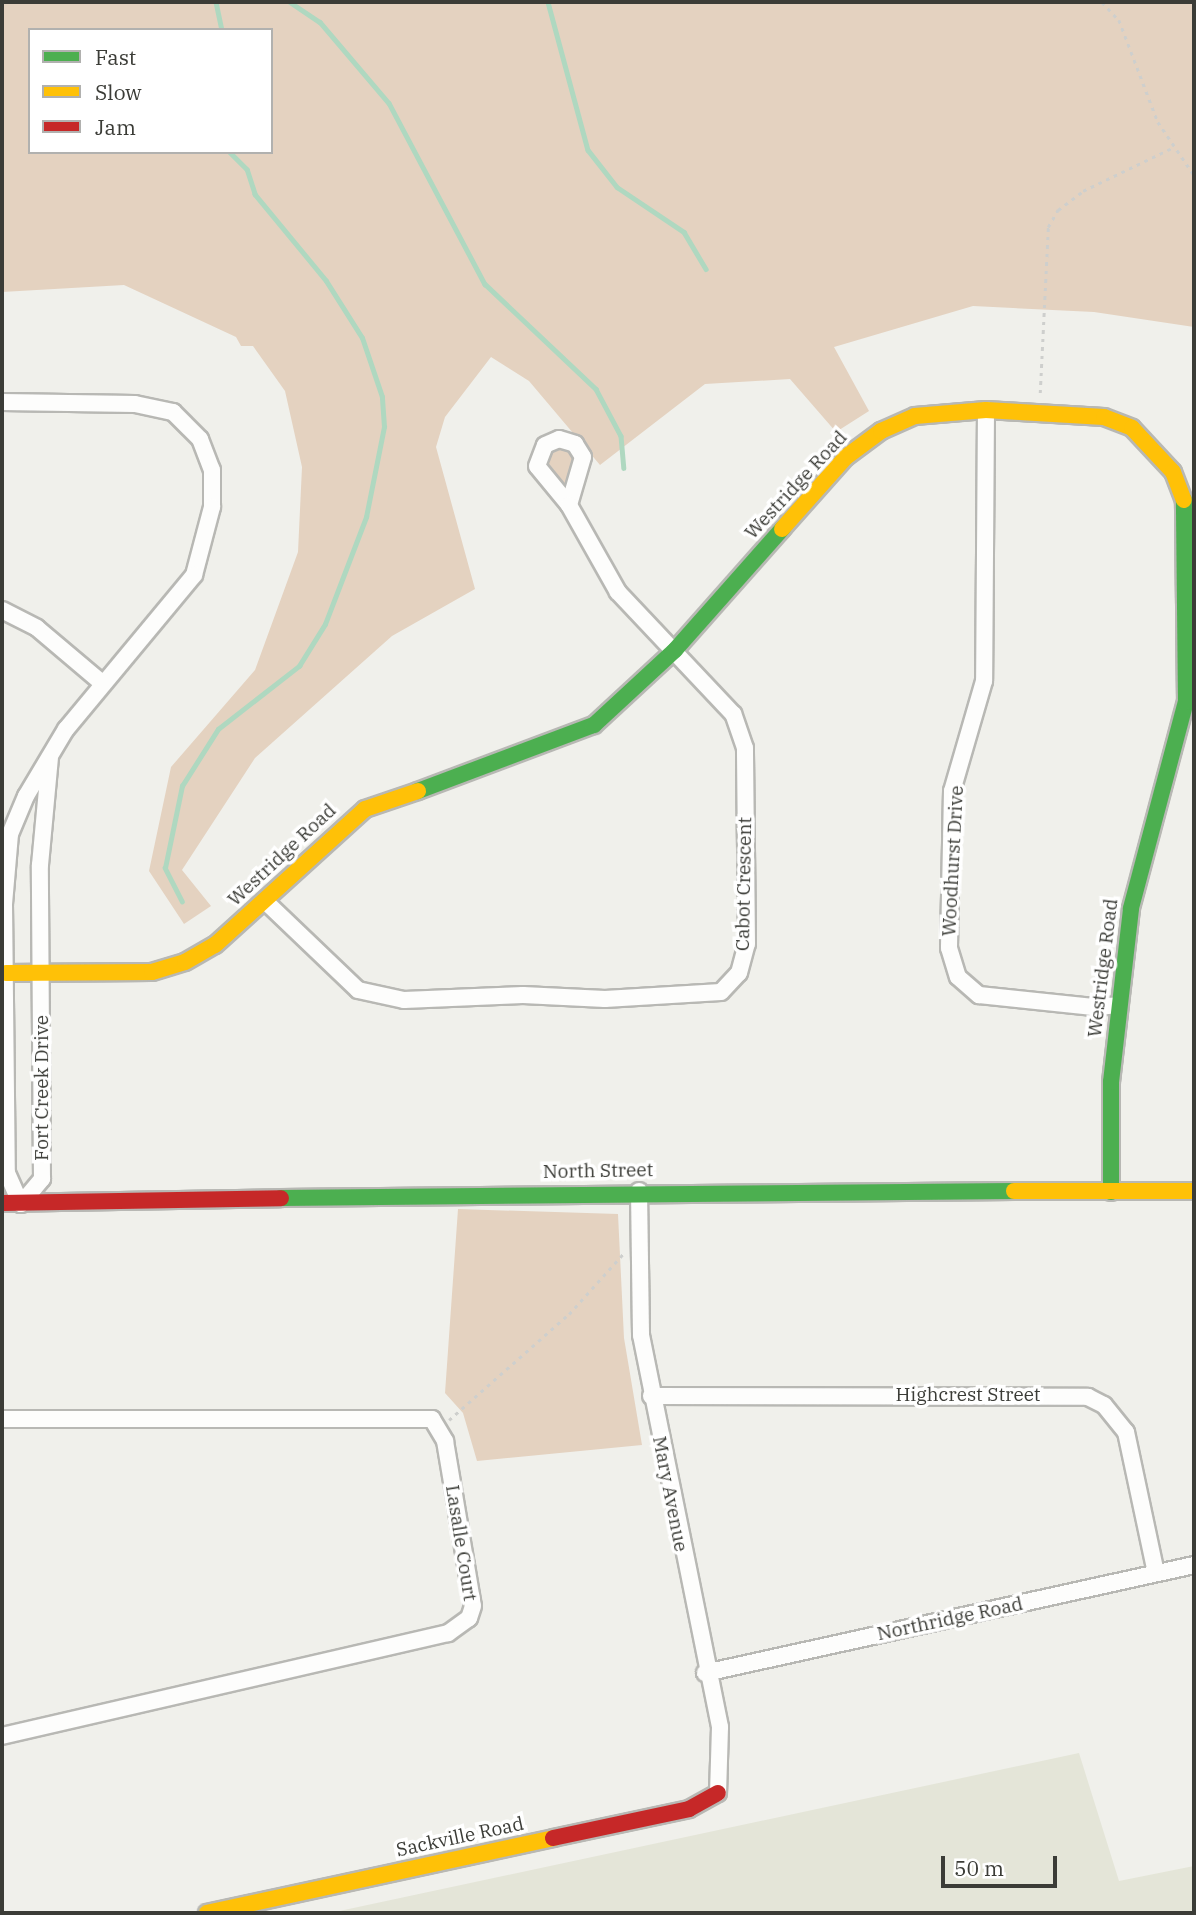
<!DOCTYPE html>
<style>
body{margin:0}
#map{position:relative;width:1196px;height:1915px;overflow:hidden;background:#f0f0eb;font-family:"IBM Plex Serif",serif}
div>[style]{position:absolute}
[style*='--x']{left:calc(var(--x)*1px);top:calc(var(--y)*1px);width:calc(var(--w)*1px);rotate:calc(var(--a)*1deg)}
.built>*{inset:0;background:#e4e5d8}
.green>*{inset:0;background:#e4d2c0}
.stream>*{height:4.5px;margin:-2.25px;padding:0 2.25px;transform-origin:2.25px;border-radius:2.25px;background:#afd8c0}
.path>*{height:2.5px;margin-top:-1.25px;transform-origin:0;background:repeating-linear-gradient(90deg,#cecfcd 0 3.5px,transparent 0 8.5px)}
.roads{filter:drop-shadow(2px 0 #b8b8b4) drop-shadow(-2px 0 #b8b8b4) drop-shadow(0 2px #b8b8b4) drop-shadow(0 -2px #b8b8b4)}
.street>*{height:16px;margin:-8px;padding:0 8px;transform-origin:8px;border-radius:8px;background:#fdfdfc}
.fast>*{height:16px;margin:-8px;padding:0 8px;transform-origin:8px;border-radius:8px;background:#4caf50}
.slow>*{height:16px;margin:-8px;padding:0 8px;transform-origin:8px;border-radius:8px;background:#ffc107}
.jam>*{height:16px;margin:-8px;padding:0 8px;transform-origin:8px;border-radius:8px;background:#c62828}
span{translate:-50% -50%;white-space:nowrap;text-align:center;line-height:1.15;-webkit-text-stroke:7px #fff;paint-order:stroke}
.street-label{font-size:19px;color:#3b3c37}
.frame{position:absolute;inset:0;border:4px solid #3b3c37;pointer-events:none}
.legend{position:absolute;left:28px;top:28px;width:245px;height:126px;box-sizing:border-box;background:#fff;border:2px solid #b1b1af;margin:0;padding:9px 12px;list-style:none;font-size:21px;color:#3b3c37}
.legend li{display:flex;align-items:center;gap:14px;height:35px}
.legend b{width:35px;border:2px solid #b1b1af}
.scale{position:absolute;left:941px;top:1856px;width:116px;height:32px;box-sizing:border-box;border:4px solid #3b3c37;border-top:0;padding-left:9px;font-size:21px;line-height:24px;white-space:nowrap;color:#3b3c37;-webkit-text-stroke:5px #fff;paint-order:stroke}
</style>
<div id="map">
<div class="built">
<i style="clip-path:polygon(1079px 1753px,1119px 1881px,1194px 1866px,1194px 1913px,330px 1913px)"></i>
</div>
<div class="green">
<i style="clip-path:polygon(evenodd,2px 2px,1194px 2px,1194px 327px,1094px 312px,973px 306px,834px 347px,869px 411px,836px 432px,790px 379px,705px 384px,600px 465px,529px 381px,491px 357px,445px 417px,436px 447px,475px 589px,392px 636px,255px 758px,182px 870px,211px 906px,184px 924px,149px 871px,171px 767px,255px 670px,298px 552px,302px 467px,285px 391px,253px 346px,241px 346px,236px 337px,124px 285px,2px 292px,2px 2px,30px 30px,271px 30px,271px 152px,30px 152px,30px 30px)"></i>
<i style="clip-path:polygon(557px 445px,572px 451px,576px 462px,566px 490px,547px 471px,545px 455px)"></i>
<i style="clip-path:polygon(458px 1209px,618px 1214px,624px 1338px,642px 1445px,477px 1461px,463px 1413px,445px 1393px)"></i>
</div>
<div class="stream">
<i style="--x:216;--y:2;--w:29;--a:78"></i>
<i style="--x:290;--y:2;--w:36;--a:34"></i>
<i style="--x:320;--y:22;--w:106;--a:49.6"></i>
<i style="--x:389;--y:103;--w:205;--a:62.1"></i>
<i style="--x:485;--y:284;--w:153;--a:43.4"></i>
<i style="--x:596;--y:389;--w:53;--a:62"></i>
<i style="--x:621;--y:436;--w:32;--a:85"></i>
<i style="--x:548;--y:2;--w:153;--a:74.9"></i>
<i style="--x:588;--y:150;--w:47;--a:51.9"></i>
<i style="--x:617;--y:187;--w:81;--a:33.9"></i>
<i style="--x:684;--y:232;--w:43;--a:59.3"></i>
<i style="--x:182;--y:902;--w:38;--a:-117"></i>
<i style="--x:165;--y:868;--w:84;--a:-78.3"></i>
<i style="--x:182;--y:786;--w:67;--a:-57.7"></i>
<i style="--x:218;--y:729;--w:103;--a:-37.9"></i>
<i style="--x:299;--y:666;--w:49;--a:-58.2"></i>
<i style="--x:325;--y:624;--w:115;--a:-69"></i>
<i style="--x:366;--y:517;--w:92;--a:-78.7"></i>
<i style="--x:384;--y:427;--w:30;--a:-94"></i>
<i style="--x:382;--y:397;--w:62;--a:-108.7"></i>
<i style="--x:362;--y:338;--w:67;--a:-122.3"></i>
<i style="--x:326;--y:281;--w:112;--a:-129.5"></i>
<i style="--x:255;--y:195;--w:26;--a:-108"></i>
<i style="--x:247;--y:170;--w:25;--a:-135"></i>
</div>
<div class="path">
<i style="--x:1102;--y:2;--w:25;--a:47"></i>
<i style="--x:1119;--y:20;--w:109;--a:69.1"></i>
<i style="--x:1158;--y:122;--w:64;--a:55.8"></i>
<i style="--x:1040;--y:393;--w:166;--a:-87.2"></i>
<i style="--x:1048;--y:227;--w:20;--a:-60"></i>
<i style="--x:1058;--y:210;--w:31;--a:-37"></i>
<i style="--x:1083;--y:191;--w:101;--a:-25.8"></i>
<i style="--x:449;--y:1420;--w:160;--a:-41.5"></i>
<i style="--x:569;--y:1314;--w:82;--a:-48"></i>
</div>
<div class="roads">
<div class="street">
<i style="--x:2;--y:402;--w:133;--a:0.9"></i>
<i style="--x:135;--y:404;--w:39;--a:12"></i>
<i style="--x:173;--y:412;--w:38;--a:45"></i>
<i style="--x:200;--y:439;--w:33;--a:69"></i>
<i style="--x:212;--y:470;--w:37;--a:90"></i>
<i style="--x:212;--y:507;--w:70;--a:104.8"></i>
<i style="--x:194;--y:575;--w:200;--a:129.7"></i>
<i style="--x:66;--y:729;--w:78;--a:120.8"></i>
<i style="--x:26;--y:796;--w:41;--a:112.8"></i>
<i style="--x:10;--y:834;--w:70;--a:94.9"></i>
<i style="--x:4;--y:904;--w:269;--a:89.4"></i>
<i style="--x:7;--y:1173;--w:34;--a:66"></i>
<i style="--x:21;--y:1204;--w:33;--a:-50"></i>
<i style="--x:42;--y:1179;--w:314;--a:-90.4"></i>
<i style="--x:40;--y:865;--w:107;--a:-84.7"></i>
<i style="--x:986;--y:410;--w:271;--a:90.4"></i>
<i style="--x:984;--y:681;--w:115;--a:106.2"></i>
<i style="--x:952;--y:791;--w:157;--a:91.1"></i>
<i style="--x:949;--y:948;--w:30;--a:73"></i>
<i style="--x:958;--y:977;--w:28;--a:41"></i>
<i style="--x:979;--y:995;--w:115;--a:6"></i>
<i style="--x:1093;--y:1007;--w:26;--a:-4"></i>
<i style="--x:559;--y:439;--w:17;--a:17"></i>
<i style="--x:575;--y:444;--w:15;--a:58"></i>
<i style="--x:583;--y:457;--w:50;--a:106.3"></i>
<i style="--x:569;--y:505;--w:50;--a:-129.4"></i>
<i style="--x:537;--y:466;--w:22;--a:-69"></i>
<i style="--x:545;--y:445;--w:15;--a:-23"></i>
<i style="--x:2;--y:610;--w:39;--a:27"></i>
<i style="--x:37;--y:628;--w:85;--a:40.2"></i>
<i style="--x:266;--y:902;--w:127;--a:43.7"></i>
<i style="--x:358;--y:990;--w:47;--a:12.3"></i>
<i style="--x:404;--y:1000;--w:119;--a:-2.4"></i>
<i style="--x:523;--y:995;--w:82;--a:2.8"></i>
<i style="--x:605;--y:999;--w:116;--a:-3.5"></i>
<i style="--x:721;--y:992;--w:26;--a:-47"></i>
<i style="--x:739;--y:973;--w:30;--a:-75"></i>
<i style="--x:747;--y:944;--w:196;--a:-90.6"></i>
<i style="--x:745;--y:748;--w:36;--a:-109"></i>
<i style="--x:733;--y:714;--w:168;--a:-133.3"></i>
<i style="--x:618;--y:592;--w:100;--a:-119.4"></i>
<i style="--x:639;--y:1191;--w:144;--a:89.2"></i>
<i style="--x:641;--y:1335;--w:400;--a:78.6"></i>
<i style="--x:720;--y:1727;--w:66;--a:91.7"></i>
<i style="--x:651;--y:1396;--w:437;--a:0.1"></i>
<i style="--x:1088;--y:1397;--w:18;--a:27"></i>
<i style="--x:1104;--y:1405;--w:35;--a:51"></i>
<i style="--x:1126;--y:1432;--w:144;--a:78"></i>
<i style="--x:2;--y:1419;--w:430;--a:0"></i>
<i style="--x:432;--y:1419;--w:26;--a:59"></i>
<i style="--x:445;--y:1441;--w:167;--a:80.4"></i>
<i style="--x:473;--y:1606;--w:13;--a:108"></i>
<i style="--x:469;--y:1618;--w:26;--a:144"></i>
<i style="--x:448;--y:1633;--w:458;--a:167"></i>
<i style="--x:705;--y:1673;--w:501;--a:-12.45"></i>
</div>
<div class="fast">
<i style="--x:418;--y:791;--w:188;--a:-20.6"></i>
<i style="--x:594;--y:725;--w:110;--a:-42.8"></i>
<i style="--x:675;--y:650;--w:162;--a:-48.5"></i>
<i style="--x:1111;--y:1192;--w:110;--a:-90"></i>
<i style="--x:1111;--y:1082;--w:175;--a:-83.4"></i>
<i style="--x:1131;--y:908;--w:213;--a:-75.1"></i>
<i style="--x:1186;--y:702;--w:202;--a:-90.6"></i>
<i style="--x:281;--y:1198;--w:733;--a:-0.55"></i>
</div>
<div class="slow">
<i style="--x:782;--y:529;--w:96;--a:-48.4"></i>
<i style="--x:846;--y:457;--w:44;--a:-36.6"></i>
<i style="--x:881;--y:431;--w:37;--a:-24"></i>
<i style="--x:915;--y:416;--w:71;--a:-4.8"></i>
<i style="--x:986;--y:410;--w:118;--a:3.4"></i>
<i style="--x:1104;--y:417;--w:30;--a:21"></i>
<i style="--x:1132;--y:428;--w:60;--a:47"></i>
<i style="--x:1173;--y:472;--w:30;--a:69"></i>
<i style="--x:6;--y:973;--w:146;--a:-0.4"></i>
<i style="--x:152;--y:972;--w:34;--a:-17"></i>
<i style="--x:185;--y:962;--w:34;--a:-30"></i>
<i style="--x:215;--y:945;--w:202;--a:-42.2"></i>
<i style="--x:365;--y:809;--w:56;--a:-18.8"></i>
<i style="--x:1014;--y:1191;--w:180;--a:0"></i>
<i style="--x:207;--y:1913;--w:354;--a:-12.2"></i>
</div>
<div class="jam">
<i style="--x:2;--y:1203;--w:279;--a:-1"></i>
<i style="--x:553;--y:1838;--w:139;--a:-12"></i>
<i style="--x:689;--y:1809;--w:33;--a:-29"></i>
</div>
</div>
<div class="street-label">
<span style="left:796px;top:485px;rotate:-47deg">Westridge Road</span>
<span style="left:282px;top:855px;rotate:-43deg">Westridge Road</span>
<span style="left:953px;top:861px;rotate:-87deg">Woodhurst Drive</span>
<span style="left:744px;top:884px;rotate:-89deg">Cabot Crescent</span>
<span style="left:1103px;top:968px;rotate:-83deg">Westridge Road</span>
<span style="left:42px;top:1088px;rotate:-90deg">Fort Creek Drive</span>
<span style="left:598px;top:1171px;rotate:-1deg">North Street</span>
<span style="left:968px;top:1395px">Highcrest Street</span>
<span style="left:670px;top:1494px;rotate:79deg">Mary Avenue</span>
<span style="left:461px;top:1543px;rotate:81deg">Lasalle Court</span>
<span style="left:950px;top:1619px;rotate:-12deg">Northridge Road</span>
<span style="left:460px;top:1837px;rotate:-12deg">Sackville Road</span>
</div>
<div class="frame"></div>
<ul class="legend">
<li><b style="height:9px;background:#4caf50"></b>Fast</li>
<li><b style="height:9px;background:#ffc107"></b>Slow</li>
<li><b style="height:9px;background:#c62828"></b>Jam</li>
</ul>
<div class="scale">50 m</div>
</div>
